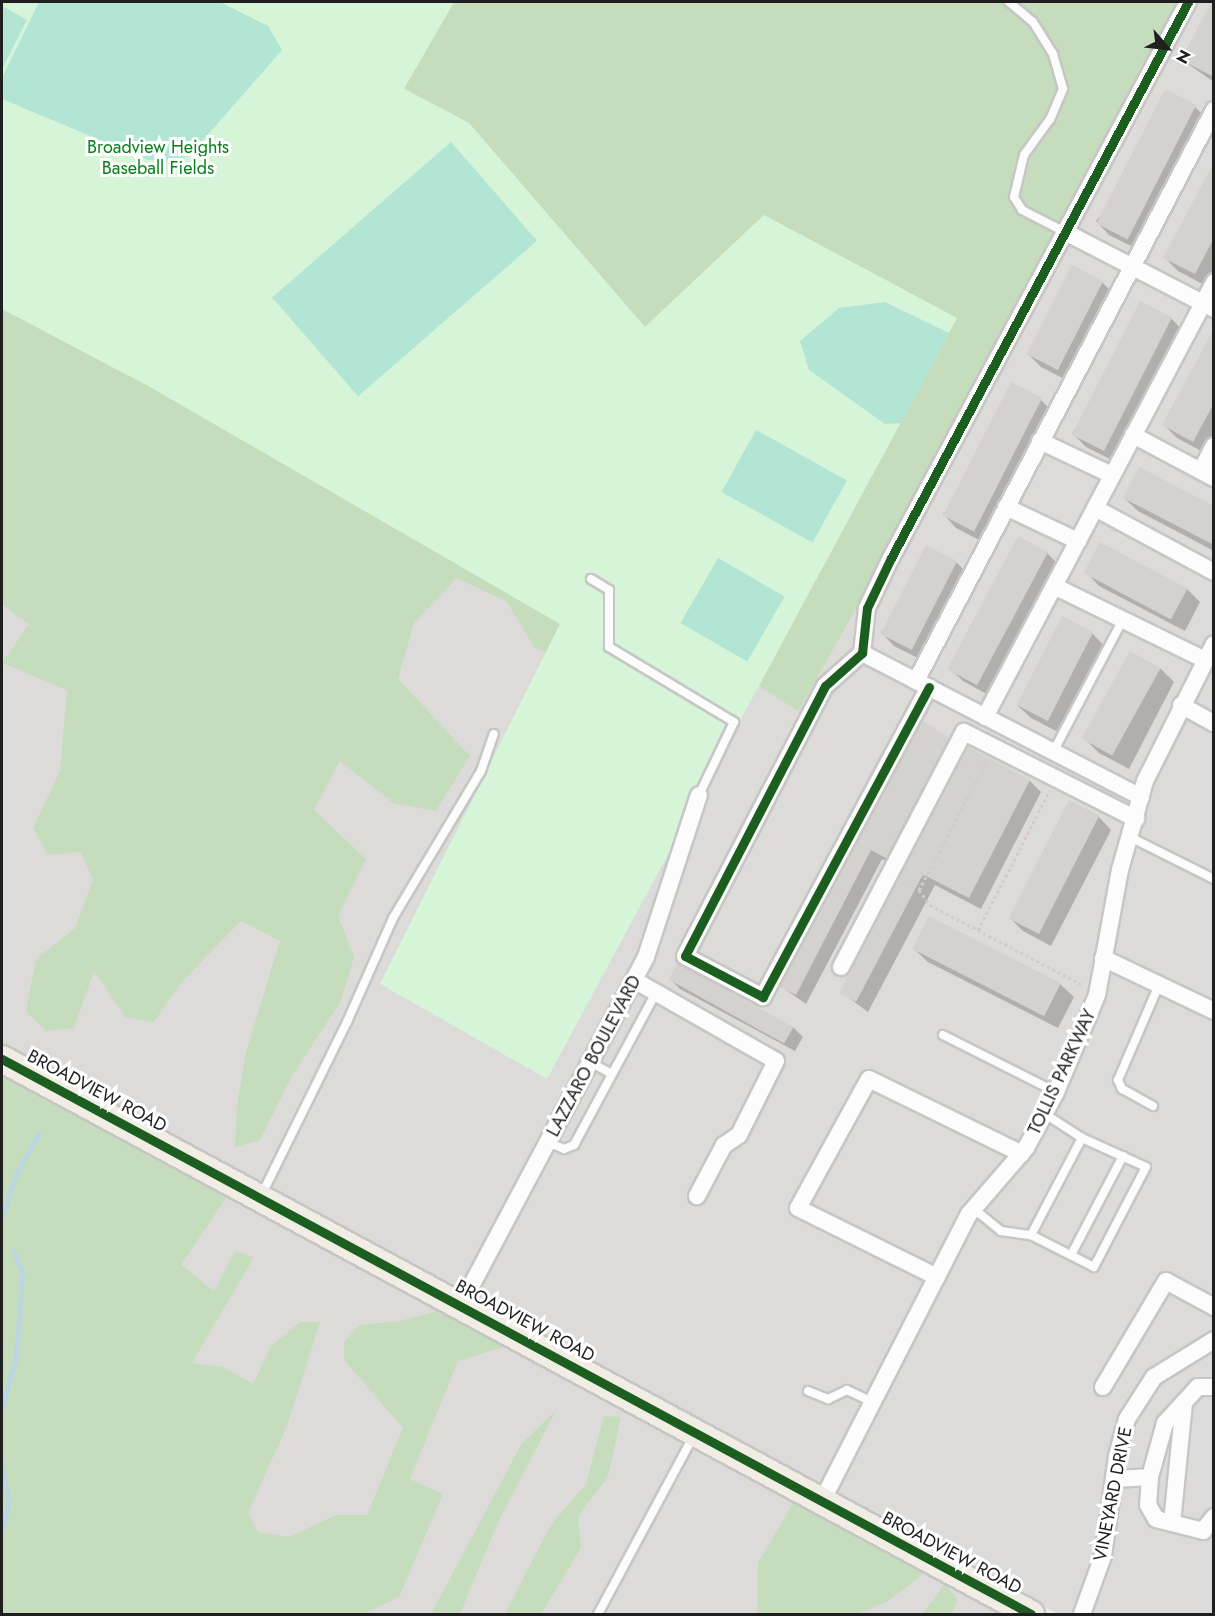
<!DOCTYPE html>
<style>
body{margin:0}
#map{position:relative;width:1215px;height:1616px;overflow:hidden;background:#edece8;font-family:Jost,sans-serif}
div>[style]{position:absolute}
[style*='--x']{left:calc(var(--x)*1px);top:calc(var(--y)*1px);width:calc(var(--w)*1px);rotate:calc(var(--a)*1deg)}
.residential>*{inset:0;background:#dcdbd9}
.forest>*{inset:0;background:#c5ddbd}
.park>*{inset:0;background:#d5f4d8}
.pitch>*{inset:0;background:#b2e5d4;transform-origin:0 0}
.shadow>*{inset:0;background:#0003}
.stream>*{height:4.5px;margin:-2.25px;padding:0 2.25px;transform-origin:2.25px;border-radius:2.25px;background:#bbd6e1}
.building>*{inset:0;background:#d4d2cf;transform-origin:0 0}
.path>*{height:3px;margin-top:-1.5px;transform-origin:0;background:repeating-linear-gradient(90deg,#d7cac6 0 3px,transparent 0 6px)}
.roads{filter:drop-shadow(2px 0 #c6c6c4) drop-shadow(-2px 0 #c6c6c4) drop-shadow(0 2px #c6c6c4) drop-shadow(0 -2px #c6c6c4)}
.lane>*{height:8px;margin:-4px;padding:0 4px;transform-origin:4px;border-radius:4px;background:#fcfcfc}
.street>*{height:16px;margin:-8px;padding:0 8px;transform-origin:8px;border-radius:8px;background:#fcfcfc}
.primary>*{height:26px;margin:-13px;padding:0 13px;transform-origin:13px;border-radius:13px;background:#f1ede5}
.cycleway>*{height:9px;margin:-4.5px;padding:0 4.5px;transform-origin:4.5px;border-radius:4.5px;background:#1b5e20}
span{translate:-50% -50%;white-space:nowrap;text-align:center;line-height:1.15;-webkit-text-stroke:6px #fff;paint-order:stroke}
.park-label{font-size:18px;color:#0a801d}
.street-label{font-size:18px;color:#1f1f1f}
.frame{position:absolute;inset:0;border:3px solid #1f1f1f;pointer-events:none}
.north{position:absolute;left:1137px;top:18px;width:60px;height:60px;-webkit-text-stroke:4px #fff;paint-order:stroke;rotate:118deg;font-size:16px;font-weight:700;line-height:24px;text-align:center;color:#1f1f1f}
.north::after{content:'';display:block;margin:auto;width:21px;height:27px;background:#1f1f1f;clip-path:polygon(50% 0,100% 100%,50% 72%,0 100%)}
</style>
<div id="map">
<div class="residential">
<i style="clip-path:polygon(2px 2px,1213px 2px,1213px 1614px,1058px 1614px,2px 1046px)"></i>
<i style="clip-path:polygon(2px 1068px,1014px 1614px,2px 1614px)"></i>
</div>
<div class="forest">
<i style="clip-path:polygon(454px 2px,1179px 2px,896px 539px,798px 711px,759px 686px,957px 318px,764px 215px,645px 327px,469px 123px,404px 88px)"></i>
<i style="clip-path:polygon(2px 288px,575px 582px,564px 663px,534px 647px,507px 602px,457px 578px,414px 623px,398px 679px,470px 756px,436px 811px,393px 803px,340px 761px,314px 810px,366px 859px,338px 916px,354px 957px,341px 1001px,292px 1076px,260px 1140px,235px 1147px,237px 1106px,246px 1052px,280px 941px,241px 921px,181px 983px,154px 1022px,125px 1017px,94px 971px,74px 1028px,46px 1031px,26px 1011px,36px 959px,75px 928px,93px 880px,81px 852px,48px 855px,33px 828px,60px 771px,67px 690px,2px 663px,29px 624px,2px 604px)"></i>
<i style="clip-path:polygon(2px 1070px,182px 1174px,228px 1195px,181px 1265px,214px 1291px,235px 1251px,254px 1257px,192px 1363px,224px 1367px,253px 1384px,271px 1346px,300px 1322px,320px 1322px,287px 1426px,248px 1513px,258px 1532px,289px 1537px,336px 1515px,367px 1515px,403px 1428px,344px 1360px,344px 1342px,359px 1325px,399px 1321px,442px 1310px,504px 1347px,458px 1361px,410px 1479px,443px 1494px,399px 1597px,364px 1614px,2px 1614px)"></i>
<i style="clip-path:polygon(557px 1409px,499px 1520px,460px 1614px,431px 1614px,522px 1443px)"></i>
<i style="clip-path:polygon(604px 1416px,621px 1417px,608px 1477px,578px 1516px,581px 1548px,541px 1614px,505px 1614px,550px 1526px,586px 1484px)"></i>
<i style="clip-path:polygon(793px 1503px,928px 1570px,887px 1602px,857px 1614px,757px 1614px,758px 1563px)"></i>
<i style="clip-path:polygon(945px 1584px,958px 1600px,951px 1614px,922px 1614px)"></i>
</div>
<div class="park">
<i style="clip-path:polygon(2px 2px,454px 2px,404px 89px,469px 123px,645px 327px,764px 215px,957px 318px,547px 1079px,380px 984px,560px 624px,150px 387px,2px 309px)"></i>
</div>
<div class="pitch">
<i style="clip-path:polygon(39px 2px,220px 2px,268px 26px,282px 50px,189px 156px,172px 161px,148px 160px,2px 99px,2px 78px)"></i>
<i style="clip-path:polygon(2px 6px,27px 20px,2px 69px)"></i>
<i style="left:451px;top:142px;width:131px;height:237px;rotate:49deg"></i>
<i style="clip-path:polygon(885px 302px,949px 333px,901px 423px,885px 424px,809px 370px,800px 341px,839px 308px)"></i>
<i style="left:756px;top:430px;width:104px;height:71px;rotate:29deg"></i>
<i style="left:718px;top:558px;width:77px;height:75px;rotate:30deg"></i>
</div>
<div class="shadow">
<i style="clip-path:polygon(1214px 2px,1214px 82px,1182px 60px)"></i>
<i style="clip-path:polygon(1195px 107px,1208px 120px,1139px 250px,1109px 235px,1096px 221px)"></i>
<i style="clip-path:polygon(1214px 172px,1214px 276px,1208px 287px,1178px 271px,1165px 258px)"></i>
<i style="clip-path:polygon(1102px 282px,1115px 295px,1070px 382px,1041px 367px,1028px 354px)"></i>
<i style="clip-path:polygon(1171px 318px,1184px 332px,1116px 462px,1086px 447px,1072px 433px)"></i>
<i style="clip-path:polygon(1214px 340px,1214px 441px,1207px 454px,1177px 438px,1164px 425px)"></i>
<i style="clip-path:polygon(1041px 400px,1054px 413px,985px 543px,956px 528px,943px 514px)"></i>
<i style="clip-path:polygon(1124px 498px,1214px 508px,1214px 551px,1138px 511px)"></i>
<i style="clip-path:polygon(1047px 553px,1060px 566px,992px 697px,963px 681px,949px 668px)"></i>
<i style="clip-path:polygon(956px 562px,969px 575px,924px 661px,894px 646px,881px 632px)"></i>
<i style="clip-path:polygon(1086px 572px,1187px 589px,1200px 602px,1185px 631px,1099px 586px)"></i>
<i style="clip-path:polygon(1092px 633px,1105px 647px,1060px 733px,1031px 718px,1017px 705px)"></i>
<i style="clip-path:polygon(1131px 653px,1161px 669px,1174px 682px,1129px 769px,1099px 753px,1086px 740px)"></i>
<i style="clip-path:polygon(923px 723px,958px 749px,896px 867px,882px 859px,806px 1004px,782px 987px)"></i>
<i style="clip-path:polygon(969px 749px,1030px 781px,1041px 792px,981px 909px,935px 885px,868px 1012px,841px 992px)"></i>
<i style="clip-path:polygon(1098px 816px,1111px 830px,1051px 946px,1023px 931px,1010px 918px)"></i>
<i style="clip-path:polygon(914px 949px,1060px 984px,1074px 997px,1058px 1028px,928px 962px)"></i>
<i style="clip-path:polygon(671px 980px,793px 1027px,803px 1037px,795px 1051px,680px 989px)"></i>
</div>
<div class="stream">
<i style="--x:2;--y:1218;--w:46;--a:-72.3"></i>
<i style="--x:16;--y:1174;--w:46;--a:-60.1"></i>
<i style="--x:2;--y:1407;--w:52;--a:-74.4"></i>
<i style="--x:16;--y:1357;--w:62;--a:-85.4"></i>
<i style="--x:21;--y:1295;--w:24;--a:-88"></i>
<i style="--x:22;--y:1271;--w:22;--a:-114"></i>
<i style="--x:2;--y:1463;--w:41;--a:80.1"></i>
<i style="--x:9;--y:1503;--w:29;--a:104"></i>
</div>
<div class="building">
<i style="clip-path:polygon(1211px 2px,1214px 2px,1214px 77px,1181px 60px)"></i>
<i style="left:1165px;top:89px;width:35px;height:151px;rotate:27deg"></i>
<i style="clip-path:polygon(1214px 162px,1214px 238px,1195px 274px,1163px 258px)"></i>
<i style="left:1072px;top:265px;width:35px;height:100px;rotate:27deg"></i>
<i style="left:1140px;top:301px;width:36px;height:150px;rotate:27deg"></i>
<i style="clip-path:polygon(1214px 328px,1214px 403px,1193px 442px,1162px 425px)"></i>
<i style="left:1011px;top:382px;width:35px;height:150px;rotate:27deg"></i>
<i style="clip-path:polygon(1139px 467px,1214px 506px,1214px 545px,1123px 498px)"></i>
<i style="left:1018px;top:536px;width:34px;height:151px;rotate:28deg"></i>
<i style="left:1100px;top:542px;width:99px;height:35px;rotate:28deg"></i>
<i style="left:926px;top:545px;width:35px;height:100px;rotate:27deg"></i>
<i style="left:1062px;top:616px;width:35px;height:100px;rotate:27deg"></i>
<i style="left:1130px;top:651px;width:35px;height:100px;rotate:29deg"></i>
<i style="clip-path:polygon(923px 721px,949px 738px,886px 858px,871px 850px,796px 995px,780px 987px)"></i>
<i style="clip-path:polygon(968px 747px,1030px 780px,969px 898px,924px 875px,921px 878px,856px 1002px,839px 993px)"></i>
<i style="left:1069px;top:800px;width:34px;height:133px;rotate:27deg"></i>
<i style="left:929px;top:916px;width:148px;height:37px;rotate:27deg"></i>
<i style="left:678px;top:963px;width:132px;height:19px;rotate:29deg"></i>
</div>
<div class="path">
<i style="--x:902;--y:881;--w:19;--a:28"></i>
<i style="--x:919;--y:890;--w:19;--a:54"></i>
<i style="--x:930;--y:905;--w:170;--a:27.6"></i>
<i style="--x:919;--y:890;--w:146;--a:-62.2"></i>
<i style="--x:978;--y:930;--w:157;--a:-62.8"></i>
</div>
<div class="roads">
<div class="lane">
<i style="--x:1009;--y:2;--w:31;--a:40"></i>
<i style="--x:1033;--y:22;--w:38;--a:58"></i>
<i style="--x:1053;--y:54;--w:36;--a:74"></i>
<i style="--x:1063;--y:89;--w:33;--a:113"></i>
<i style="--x:1050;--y:119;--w:44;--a:125.8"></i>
<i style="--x:1024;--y:155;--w:43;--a:103.4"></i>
<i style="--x:1014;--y:197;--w:15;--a:58"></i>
<i style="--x:1022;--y:210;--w:48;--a:27.1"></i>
<i style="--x:591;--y:579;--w:21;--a:31"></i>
<i style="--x:609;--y:590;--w:57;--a:90"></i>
<i style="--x:609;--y:647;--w:146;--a:31"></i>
<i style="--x:734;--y:722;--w:81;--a:115.6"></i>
<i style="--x:1053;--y:752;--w:150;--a:-62.2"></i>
<i style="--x:1130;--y:837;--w:94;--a:26.6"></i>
<i style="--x:943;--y:1035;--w:127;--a:26.8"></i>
<i style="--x:590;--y:1062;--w:25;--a:29"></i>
<i style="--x:1153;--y:1106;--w:35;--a:-151"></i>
<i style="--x:1122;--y:1089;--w:10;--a:-114"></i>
<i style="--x:1118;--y:1080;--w:103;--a:-66.7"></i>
<i style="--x:1045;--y:1114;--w:44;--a:33"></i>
<i style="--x:548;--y:1142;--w:17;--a:24"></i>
<i style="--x:564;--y:1149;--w:11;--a:-22"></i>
<i style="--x:574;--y:1145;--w:173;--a:-61.7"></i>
<i style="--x:261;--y:1196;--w:194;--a:-63.7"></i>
<i style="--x:347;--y:1022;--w:114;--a:-66.1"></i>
<i style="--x:393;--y:918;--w:171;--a:-59.1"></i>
<i style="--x:481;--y:771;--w:39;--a:-71"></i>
<i style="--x:974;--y:1209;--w:35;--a:39"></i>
<i style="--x:1001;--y:1231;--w:30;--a:8"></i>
<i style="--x:1031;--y:1235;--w:110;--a:-62.3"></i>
<i style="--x:1082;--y:1138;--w:70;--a:24.4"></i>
<i style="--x:1146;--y:1167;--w:113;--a:117.5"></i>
<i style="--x:1094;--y:1267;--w:71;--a:-153.1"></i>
<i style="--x:1071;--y:1255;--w:112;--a:-62.3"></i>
<i style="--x:808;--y:1391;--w:22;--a:22"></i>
<i style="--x:828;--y:1399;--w:21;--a:-25"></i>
<i style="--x:847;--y:1390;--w:29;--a:25"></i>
<i style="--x:598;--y:1614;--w:203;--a:-61.8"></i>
</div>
<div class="street">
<i style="--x:1065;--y:232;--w:168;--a:27.3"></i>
<i style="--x:1133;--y:435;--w:92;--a:28"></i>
<i style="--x:1040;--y:441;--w:80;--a:25.3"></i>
<i style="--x:1201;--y:471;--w:28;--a:-63"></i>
<i style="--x:1006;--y:507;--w:80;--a:25.3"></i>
<i style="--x:1095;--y:508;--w:135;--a:28.3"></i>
<i style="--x:1054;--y:586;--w:168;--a:26.1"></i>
<i style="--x:862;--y:653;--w:314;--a:27.3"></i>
<i style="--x:916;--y:681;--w:644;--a:-62.44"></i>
<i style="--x:929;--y:687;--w:352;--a:118.2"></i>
<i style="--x:763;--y:997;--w:88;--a:-152.3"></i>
<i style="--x:685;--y:956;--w:304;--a:-62.6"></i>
<i style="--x:825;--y:686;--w:50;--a:-41.7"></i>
<i style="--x:862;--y:653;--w:45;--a:-83.7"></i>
<i style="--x:867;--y:608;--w:55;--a:-64.4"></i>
<i style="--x:891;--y:558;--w:630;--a:-61.89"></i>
<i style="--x:1181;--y:705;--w:38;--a:29"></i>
<i style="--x:985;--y:717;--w:492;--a:-62.2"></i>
<i style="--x:1103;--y:958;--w:123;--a:25.5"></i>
<i style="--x:841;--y:967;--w:265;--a:-62.4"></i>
<i style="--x:964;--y:732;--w:193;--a:26.8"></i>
<i style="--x:634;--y:980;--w:163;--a:29.7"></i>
<i style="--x:776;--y:1061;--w:83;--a:116.6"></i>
<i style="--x:739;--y:1135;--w:18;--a:146"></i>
<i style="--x:724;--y:1145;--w:58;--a:117.9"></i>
<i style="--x:937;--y:1277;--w:155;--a:-153.6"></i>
<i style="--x:798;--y:1208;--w:147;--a:-61.2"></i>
<i style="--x:869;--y:1079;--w:170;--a:26.1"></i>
<i style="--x:461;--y:1305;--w:394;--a:-62"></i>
<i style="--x:646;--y:957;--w:170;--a:-71.9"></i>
<i style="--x:1103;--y:1387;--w:123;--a:-59.3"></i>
<i style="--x:1166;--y:1281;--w:55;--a:28.4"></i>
<i style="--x:1214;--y:1387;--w:16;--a:180"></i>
<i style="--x:1198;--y:1387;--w:49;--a:132.5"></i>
<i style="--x:1165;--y:1423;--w:56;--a:105.5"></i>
<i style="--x:1150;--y:1477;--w:28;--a:94"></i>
<i style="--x:1148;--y:1505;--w:16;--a:60"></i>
<i style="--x:1156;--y:1519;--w:49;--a:14.3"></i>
<i style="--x:1203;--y:1531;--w:18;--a:-52"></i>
<i style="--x:1114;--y:1479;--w:36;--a:-3"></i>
<i style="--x:822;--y:1501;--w:322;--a:-62.9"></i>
<i style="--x:969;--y:1214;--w:87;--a:-49.2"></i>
<i style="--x:1026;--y:1148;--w:64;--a:-61.8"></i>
<i style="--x:1056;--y:1092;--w:105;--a:-67.1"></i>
<i style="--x:1097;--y:995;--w:127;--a:-79.6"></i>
<i style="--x:1120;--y:870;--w:92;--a:-74.3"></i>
<i style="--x:1145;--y:781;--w:153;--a:-63.3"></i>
<i style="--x:1172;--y:1523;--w:121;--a:-84.3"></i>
<i style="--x:1082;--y:1614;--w:62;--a:-70.1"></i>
<i style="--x:1103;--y:1556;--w:101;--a:-82"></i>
<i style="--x:1117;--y:1456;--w:38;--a:-75"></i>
<i style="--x:1127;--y:1419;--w:50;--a:-57.3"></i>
<i style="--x:1154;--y:1377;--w:70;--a:-31.7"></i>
</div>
<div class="primary">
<i style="--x:2;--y:1059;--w:1169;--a:28.34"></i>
</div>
</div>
<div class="cycleway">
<i style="--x:929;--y:687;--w:352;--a:118.2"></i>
<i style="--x:763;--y:997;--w:88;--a:-152.3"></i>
<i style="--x:685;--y:956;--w:304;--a:-62.6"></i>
<i style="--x:825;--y:686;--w:50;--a:-41.7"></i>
<i style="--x:862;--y:653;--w:45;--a:-83.7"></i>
<i style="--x:867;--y:608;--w:55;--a:-64.4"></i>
<i style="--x:891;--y:558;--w:630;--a:-61.89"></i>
<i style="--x:2;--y:1059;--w:1169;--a:28.34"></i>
</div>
<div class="park-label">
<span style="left:158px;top:158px">Broadview Heights<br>Baseball Fields</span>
</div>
<div class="street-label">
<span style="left:594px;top:1056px;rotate:-62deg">LAZZARO BOULEVARD</span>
<span style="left:1062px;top:1072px;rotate:-65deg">TOLLIS PARKWAY</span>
<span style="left:97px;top:1091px;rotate:28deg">BROADVIEW ROAD</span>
<span style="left:525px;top:1321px;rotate:28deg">BROADVIEW ROAD</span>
<span style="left:1113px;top:1494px;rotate:-79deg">VINEYARD DRIVE</span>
<span style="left:952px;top:1553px;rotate:28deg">BROADVIEW ROAD</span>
</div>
<div class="frame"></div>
<div class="north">N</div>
</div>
